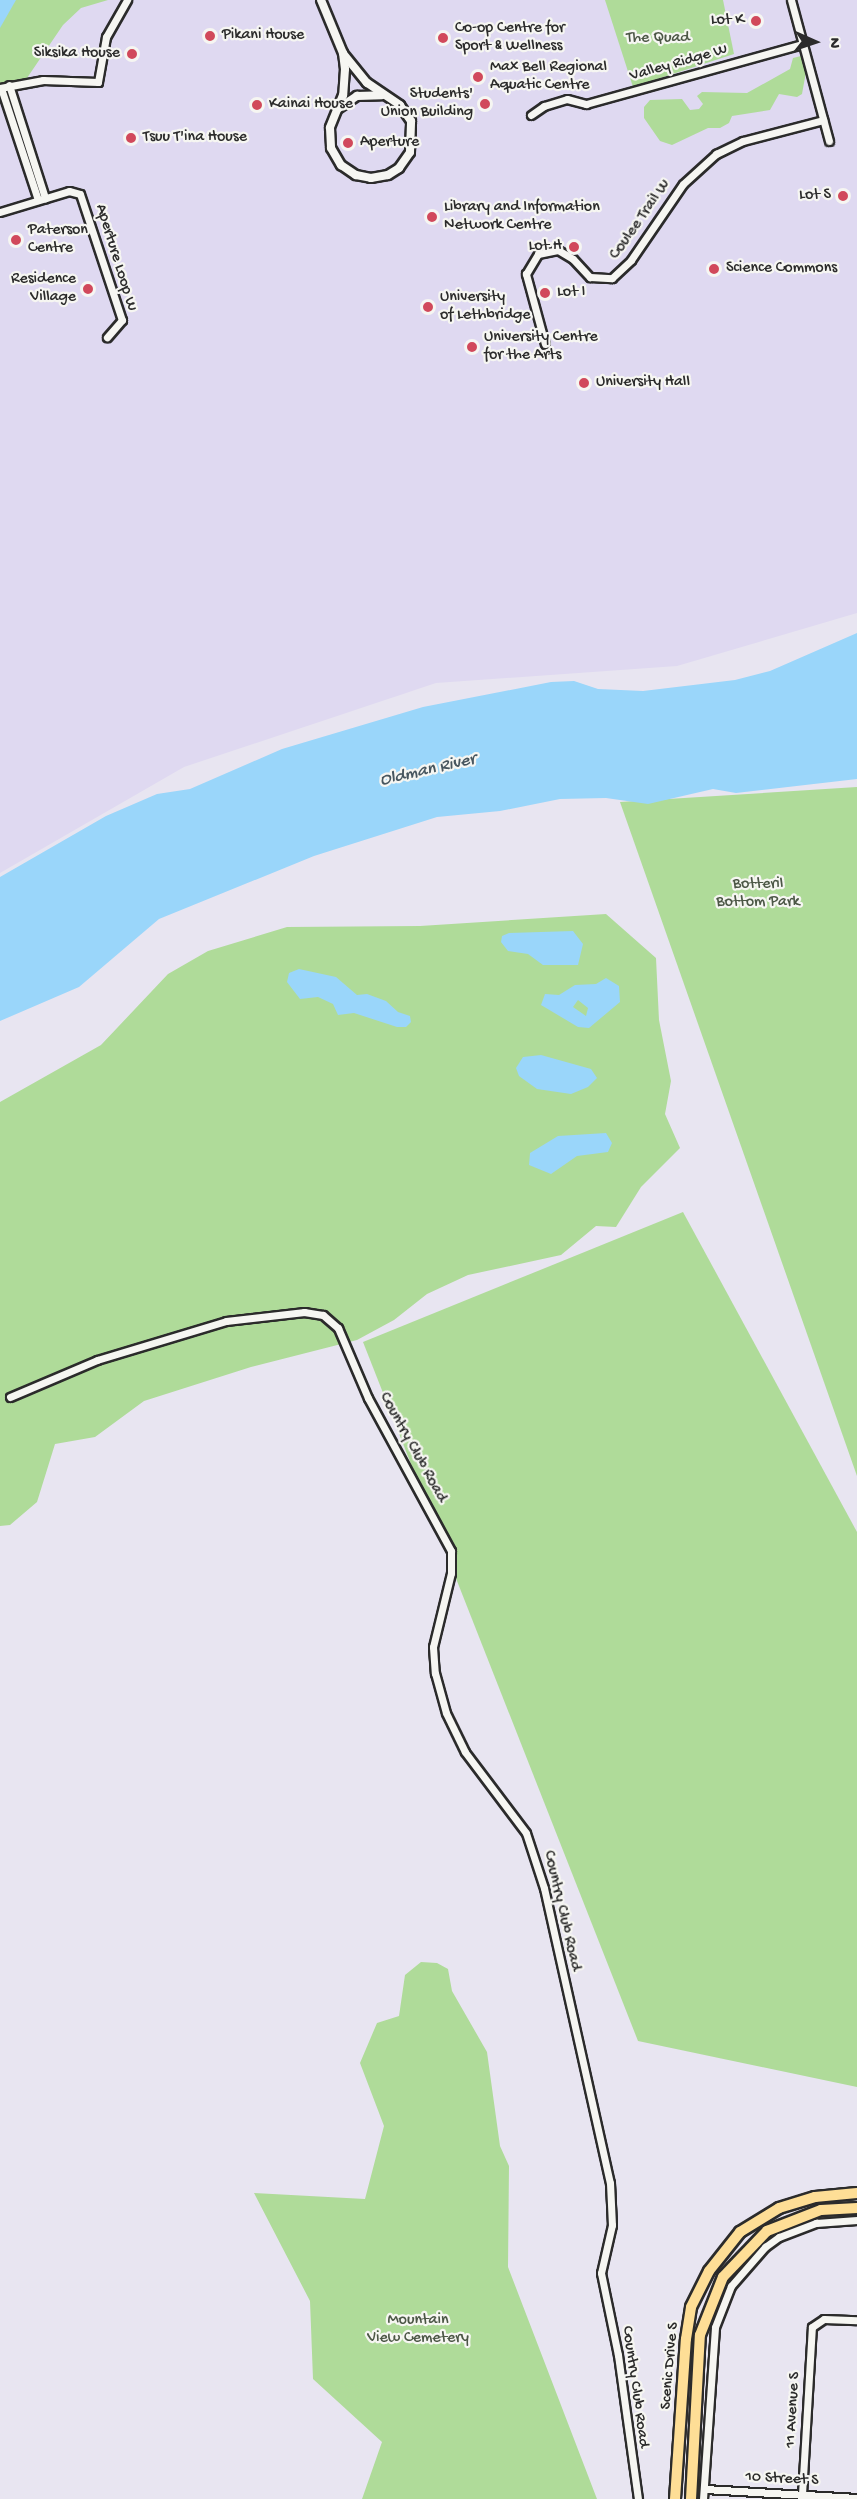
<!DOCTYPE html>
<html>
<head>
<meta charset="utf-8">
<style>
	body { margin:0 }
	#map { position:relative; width:857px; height:2499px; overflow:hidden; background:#e8e5f1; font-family:"Gochi Hand",sans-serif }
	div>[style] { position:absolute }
	.built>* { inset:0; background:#dfd9f1 }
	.green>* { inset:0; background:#afdb99 }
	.water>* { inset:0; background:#9ad6fa }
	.roads { filter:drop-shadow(2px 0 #2b2b2b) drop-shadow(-2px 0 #2b2b2b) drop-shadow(0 2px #2b2b2b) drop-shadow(0 -2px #2b2b2b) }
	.minor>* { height:7px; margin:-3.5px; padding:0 3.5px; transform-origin:3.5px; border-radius:3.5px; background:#f6f6f2 }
	.tertiary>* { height:8px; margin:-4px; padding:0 4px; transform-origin:4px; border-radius:4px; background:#f6f6f2 }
	.primary>* { height:10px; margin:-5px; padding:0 5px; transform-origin:5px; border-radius:5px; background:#fede96 }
	.dots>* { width:16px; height:16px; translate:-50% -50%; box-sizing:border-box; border:3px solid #f6f6f2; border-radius:50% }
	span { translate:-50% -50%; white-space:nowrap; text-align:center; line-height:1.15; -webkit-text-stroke:4.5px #f6f6f2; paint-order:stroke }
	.poi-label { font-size:16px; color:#2b2b2b }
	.right { translate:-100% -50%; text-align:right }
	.left { translate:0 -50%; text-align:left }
	.park-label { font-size:16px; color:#4c5746 }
	.street-label { font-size:16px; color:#2b2b2b }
	.water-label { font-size:18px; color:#47565f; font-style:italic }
	.north { position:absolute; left:785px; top:12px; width:60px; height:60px; -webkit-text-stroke:4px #f6f6f2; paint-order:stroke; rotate:93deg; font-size:16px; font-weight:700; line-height:24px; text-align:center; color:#2b2b2b }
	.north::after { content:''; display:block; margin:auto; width:21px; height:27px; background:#2b2b2b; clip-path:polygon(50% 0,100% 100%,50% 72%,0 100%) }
</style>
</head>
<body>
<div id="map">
	<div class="built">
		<div style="clip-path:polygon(0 0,857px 0,857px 613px,677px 666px,436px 683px,184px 767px,0 873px)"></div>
	</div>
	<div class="green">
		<div style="clip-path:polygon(0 0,108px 0,81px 8px,63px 25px,27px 78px,0 85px)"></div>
		<div style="clip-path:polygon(605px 0,723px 0,734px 54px,633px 87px)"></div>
		<div style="clip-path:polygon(801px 56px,806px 72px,802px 94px,797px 97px,779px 94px,770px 110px,732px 116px,729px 123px,720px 128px,708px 128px,672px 145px,660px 141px,644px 118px,644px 107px,650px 100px,682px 99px,690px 110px,699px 109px,703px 104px,697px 96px,702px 92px,747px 93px,790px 69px,793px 58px)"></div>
		<div style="clip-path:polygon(857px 787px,857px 1476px,620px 802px)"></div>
		<div style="clip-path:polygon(606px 914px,656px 958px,659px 1020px,671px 1081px,665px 1114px,680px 1148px,641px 1187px,616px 1227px,596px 1226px,561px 1255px,468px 1275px,427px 1294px,394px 1320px,357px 1340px,251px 1367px,144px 1401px,95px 1437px,55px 1444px,37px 1502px,10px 1525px,0 1526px,0 1102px,101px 1045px,168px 974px,208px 951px,287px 927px,420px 926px)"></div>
		<div style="clip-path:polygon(683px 1212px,857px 1532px,857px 2087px,638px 2041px,363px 1342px)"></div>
		<div style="clip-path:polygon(421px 1962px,437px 1963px,448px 1969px,452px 1991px,487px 2052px,500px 2146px,509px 2166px,508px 2267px,597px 2499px,362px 2499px,382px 2442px,313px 2379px,310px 2301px,254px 2193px,365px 2199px,384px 2126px,360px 2063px,377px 2023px,399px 2016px,405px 1975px)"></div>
	</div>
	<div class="water">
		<div style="clip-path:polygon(0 0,16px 0,0 28px)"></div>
		<div style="clip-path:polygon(857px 633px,857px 779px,736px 793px,713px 789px,648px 804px,606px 798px,560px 799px,500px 811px,437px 817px,314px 856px,159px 919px,79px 987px,0 1021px,0 877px,106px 816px,157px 794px,190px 789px,282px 749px,423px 707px,551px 682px,574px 681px,598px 689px,643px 691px,735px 680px,770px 671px)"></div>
		<div style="clip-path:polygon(573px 931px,583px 944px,578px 965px,543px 965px,528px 954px,508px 951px,501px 942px,502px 936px,509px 933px)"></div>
		<div style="clip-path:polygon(299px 969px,336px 977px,357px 995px,367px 994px,386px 1001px,398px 1012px,410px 1016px,411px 1022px,406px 1027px,397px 1027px,354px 1013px,338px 1015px,333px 1004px,318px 997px,300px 999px,287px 982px,289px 973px)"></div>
		<div style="clip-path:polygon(evenodd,606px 978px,619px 986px,620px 1002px,589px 1028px,578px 1027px,541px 1005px,545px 994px,559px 995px,575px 985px,596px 984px,606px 978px,578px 1000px,588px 1008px,586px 1016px,573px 1007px,578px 1000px)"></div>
		<div style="clip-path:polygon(541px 1055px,591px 1069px,597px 1078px,588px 1087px,571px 1094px,537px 1089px,519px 1076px,516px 1068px,523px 1057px)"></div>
		<div style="clip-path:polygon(606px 1133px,612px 1143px,608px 1152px,577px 1156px,551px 1174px,529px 1165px,530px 1153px,558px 1136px)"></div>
	</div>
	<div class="roads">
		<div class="minor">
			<div style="left:791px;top:0;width:146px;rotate:74.9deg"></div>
			<div style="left:9px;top:85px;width:119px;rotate:72.3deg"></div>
			<div style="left:0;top:88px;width:44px;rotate:-10.5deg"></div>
			<div style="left:43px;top:80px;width:55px;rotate:2.1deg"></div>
			<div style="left:98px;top:82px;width:46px;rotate:-79.9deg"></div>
			<div style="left:106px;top:37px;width:43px;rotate:-60.4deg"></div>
			<div style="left:1px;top:88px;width:118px;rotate:71.7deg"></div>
			<div style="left:531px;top:115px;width:16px;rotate:-35deg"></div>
			<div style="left:544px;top:106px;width:24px;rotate:-17deg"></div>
			<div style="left:567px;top:99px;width:20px;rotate:15deg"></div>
			<div style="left:586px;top:104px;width:225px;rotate:-15.5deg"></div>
			<div style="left:0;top:212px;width:72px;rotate:-16.9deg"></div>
			<div style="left:69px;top:191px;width:11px;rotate:15deg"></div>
			<div style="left:80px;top:194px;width:133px;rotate:71.6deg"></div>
			<div style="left:122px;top:320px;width:23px;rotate:131deg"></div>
			<div style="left:545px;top:344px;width:73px;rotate:-105.2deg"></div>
			<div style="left:526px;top:274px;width:23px;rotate:-59deg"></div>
			<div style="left:538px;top:254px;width:20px;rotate:-11deg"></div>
			<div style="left:558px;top:250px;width:17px;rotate:31deg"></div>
			<div style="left:573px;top:259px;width:25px;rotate:47deg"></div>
			<div style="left:590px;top:277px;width:22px;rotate:3deg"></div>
			<div style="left:612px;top:278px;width:26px;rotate:-43deg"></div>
			<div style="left:631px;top:260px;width:92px;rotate:-55.6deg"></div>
			<div style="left:683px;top:184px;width:45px;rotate:-42.3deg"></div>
			<div style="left:716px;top:154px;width:30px;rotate:-26deg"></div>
			<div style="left:743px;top:141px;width:83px;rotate:-14.7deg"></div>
			<div style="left:10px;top:1397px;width:95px;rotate:-23deg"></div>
			<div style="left:97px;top:1360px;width:135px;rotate:-16.8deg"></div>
			<div style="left:226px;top:1321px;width:79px;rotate:-6.6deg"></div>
			<div style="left:304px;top:1312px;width:19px;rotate:9deg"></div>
			<div style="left:323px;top:1315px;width:20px;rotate:41deg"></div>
			<div style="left:338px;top:1328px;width:76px;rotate:66.8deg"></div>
			<div style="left:368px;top:1398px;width:174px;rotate:61.5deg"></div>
			<div style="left:451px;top:1551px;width:22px;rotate:90deg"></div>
			<div style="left:451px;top:1573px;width:76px;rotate:103.7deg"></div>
			<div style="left:433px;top:1647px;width:26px;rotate:86deg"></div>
			<div style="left:435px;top:1673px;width:41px;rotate:74.6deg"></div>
			<div style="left:446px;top:1713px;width:43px;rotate:64deg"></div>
			<div style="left:465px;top:1752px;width:101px;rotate:53deg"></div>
			<div style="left:526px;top:1833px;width:58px;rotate:71.9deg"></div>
			<div style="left:544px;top:1888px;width:302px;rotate:77.4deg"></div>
			<div style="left:610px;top:2183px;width:42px;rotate:87.3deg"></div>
			<div style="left:612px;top:2225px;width:49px;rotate:102.9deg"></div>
			<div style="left:601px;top:2273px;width:84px;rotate:78.3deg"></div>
			<div style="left:618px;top:2355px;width:145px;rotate:82.1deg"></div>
			<div style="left:705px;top:2489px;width:152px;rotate:3.4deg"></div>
			<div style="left:802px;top:2494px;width:167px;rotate:-86.6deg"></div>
			<div style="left:812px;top:2327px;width:14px;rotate:-34deg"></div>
			<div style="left:824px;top:2319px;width:33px;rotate:2deg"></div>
			<div style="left:703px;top:2499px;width:172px;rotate:-86deg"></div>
			<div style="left:715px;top:2327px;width:44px;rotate:-68.7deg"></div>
			<div style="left:731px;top:2286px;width:52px;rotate:-48.9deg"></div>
			<div style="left:765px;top:2247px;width:17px;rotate:-36deg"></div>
			<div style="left:779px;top:2237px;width:40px;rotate:-21deg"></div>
			<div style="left:816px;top:2223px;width:41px;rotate:-4.2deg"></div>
		</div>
		<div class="tertiary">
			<div style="left:321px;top:0;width:57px;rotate:67.5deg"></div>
			<div style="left:343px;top:53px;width:16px;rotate:83deg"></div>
			<div style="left:345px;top:69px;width:26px;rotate:94deg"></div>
			<div style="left:343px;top:95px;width:35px;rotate:112deg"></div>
			<div style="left:330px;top:128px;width:20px;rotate:87deg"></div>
			<div style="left:331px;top:148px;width:20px;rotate:60deg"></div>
			<div style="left:341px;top:165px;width:18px;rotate:34deg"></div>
			<div style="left:356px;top:175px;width:15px;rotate:11deg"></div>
			<div style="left:371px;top:178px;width:17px;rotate:-10deg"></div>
			<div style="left:388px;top:175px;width:13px;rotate:-32deg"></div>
			<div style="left:399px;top:168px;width:19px;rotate:-55deg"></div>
			<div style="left:410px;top:152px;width:31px;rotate:-88deg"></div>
			<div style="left:411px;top:121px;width:19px;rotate:-125deg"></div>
			<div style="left:400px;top:105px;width:40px;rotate:-146deg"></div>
			<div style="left:367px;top:83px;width:38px;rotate:-129deg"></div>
			<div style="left:339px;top:108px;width:22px;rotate:-34deg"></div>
			<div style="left:357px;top:96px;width:25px;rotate:-2deg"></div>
		</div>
		<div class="primary">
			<div style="left:675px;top:2499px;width:160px;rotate:-86.1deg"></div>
			<div style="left:686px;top:2339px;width:32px;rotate:-81deg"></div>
			<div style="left:691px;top:2307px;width:40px;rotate:-63.4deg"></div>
			<div style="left:709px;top:2271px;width:50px;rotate:-51.5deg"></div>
			<div style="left:740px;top:2232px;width:46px;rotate:-31.6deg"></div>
			<div style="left:779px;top:2208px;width:38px;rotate:-17deg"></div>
			<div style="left:815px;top:2197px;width:42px;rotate:-5.4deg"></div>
			<div style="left:691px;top:2499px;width:164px;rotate:-86.9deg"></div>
			<div style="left:700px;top:2335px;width:62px;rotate:-68.4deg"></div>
			<div style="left:723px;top:2277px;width:64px;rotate:-46.3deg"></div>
			<div style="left:767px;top:2231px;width:58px;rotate:-21.3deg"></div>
			<div style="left:821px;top:2210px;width:36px;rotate:-3deg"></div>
		</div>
	</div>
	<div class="dots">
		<div style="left:756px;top:21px;background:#d1495b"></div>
		<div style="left:210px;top:36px;background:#d1495b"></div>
		<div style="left:443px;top:38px;background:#d1495b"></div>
		<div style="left:132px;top:54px;background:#d1495b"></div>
		<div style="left:478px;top:77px;background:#d1495b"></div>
		<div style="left:485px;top:104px;background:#d1495b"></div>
		<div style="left:257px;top:105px;background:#d1495b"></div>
		<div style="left:131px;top:138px;background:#d1495b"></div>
		<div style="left:348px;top:143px;background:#d1495b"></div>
		<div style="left:843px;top:196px;background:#d1495b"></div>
		<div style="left:432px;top:217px;background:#d1495b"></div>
		<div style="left:16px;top:240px;background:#d1495b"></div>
		<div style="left:574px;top:247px;background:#d1495b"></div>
		<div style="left:714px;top:269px;background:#d1495b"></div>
		<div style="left:88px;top:289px;background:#d1495b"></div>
		<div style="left:545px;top:293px;background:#d1495b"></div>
		<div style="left:428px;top:307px;background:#d1495b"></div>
		<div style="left:472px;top:347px;background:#d1495b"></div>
		<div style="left:584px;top:383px;background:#d1495b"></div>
	</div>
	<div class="poi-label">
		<span class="right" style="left:744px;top:21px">Lot K</span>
		<span class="left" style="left:455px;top:38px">Co-op Centre for<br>Sport &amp; Wellness</span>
		<span class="left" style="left:222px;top:36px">Pikani House</span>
		<span class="right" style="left:120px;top:54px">Siksika House</span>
		<span class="left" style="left:490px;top:77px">Max Bell Regional<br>Aquatic Centre</span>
		<span class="right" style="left:473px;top:104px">Students'<br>Union Building</span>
		<span class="left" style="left:269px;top:105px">Kainai House</span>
		<span class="left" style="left:143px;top:138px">Tsuu T'ina House</span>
		<span class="left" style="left:360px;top:143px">Aperture</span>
		<span class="right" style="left:831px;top:196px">Lot S</span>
		<span class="left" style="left:444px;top:217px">Library and Information<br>Network Centre</span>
		<span class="left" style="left:28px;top:240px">Paterson<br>Centre</span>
		<span class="right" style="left:562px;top:247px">Lot H</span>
		<span class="left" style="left:726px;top:269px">Science Commons</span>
		<span class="right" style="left:76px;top:289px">Residence<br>Village</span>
		<span class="left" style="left:557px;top:293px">Lot I</span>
		<span class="left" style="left:440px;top:307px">University<br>of Lethbridge</span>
		<span class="left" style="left:484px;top:347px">University Centre<br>for the Arts</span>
		<span class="left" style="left:596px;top:383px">University Hall</span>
	</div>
	<div class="park-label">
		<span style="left:658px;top:39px">The Quad</span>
		<span style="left:758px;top:894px">Botteril<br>Bottom Park</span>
		<span style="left:418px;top:2330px">Mountain<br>View Cemetery</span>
	</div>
	<div class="street-label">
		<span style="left:679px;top:64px;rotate:-16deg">Valley Ridge W</span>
		<span style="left:641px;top:220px;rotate:-55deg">Coulee Trail W</span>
		<span style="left:115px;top:258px;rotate:73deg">Aperture Loop W</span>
		<span style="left:412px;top:1448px;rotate:61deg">Country Club Road</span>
		<span style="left:561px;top:1911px;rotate:77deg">Country Club Road</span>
		<span style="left:671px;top:2366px;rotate:-85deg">Scenic Drive S</span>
		<span style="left:634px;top:2387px;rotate:82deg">Country Club Road</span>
		<span style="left:794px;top:2410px;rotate:-87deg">11 Avenue S</span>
		<span style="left:782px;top:2480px;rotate:3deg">10 Street S</span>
	</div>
	<div class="water-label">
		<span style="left:428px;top:771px;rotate:-13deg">Oldman River</span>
	</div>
	<div class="north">N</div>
</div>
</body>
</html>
